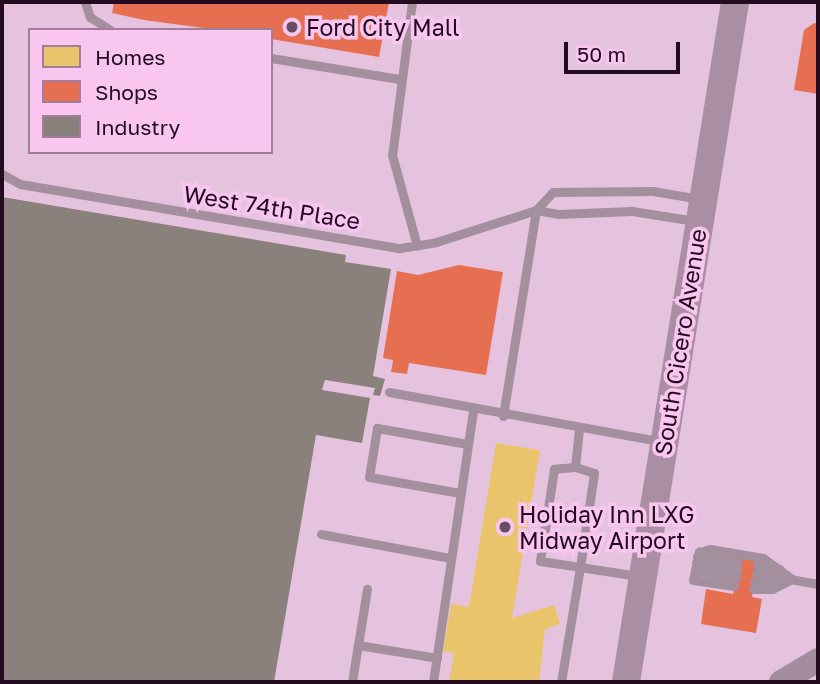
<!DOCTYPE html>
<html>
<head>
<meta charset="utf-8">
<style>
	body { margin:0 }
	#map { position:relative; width:820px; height:684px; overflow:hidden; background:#e5c3df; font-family:"Golos Text",sans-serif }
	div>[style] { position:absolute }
	.homes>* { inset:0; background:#e9c46a }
	.shops>* { inset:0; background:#e76f51 }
	.industry>* { inset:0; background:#8a817c }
	.lane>* { height:9px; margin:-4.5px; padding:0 4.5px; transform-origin:4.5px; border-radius:4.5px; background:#a38f9e }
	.secondary>* { height:24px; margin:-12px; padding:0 12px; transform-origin:12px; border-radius:12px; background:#a48d9f }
	.primary>* { height:28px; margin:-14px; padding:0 14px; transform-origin:14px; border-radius:14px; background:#a98ea4 }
	.dots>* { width:19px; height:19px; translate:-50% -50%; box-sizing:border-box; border:4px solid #f9c6f0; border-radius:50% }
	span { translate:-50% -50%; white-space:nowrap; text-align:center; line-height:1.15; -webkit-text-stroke:7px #f9c6f0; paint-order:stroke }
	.poi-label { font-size:23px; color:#230c1f }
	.left { translate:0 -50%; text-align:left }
	.street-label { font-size:23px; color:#230c1f }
	.frame { position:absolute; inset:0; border:4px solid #230c1f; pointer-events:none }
	.legend { position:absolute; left:28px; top:28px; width:245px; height:126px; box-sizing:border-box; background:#f9c6f0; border:2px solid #a37c9c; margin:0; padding:9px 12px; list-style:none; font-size:21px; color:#230c1f }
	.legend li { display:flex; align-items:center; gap:14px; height:35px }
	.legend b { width:35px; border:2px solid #a37c9c }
	.scale { position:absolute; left:564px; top:42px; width:116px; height:32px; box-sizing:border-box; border:4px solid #230c1f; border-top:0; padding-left:9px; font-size:21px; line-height:24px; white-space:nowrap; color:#230c1f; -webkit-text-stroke:5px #f9c6f0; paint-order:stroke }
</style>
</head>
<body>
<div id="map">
	<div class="homes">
		<div style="clip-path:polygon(496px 443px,540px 450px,512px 618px,554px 605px,560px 624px,545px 629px,539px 682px,449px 682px,454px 653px,443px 652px,451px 604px,469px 607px)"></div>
	</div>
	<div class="shops">
		<div style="clip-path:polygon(114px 2px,389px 2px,379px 57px,271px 39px,271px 30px,218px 30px,144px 20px,112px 13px)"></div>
		<div style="clip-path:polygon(814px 23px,818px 24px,818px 94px,794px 90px,804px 30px)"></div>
		<div style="clip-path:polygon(459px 265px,503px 272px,486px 375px,409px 363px,407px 374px,391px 372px,393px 360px,383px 358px,397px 271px,418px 275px)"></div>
		<div style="clip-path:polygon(739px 558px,758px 561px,752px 597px,762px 599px,756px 633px,701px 624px,706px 589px,733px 594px)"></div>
	</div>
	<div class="industry">
		<div style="clip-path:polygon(2px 197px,346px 255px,345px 262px,391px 269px,373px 376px,385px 379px,380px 396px,373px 395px,375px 388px,325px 380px,322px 390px,370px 398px,362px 443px,316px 435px,274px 682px,2px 682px)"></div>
	</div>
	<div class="lane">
		<div style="left:85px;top:2px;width:16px;rotate:72deg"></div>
		<div style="left:90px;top:17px;width:24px;rotate:33deg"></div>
		<div style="left:412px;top:2px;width:154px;rotate:97.4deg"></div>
		<div style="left:392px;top:155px;width:94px;rotate:74.6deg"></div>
		<div style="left:271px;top:58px;width:130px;rotate:9.3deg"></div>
		<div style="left:2px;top:174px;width:21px;rotate:29deg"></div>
		<div style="left:20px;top:184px;width:385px;rotate:9.6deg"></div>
		<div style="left:400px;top:248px;width:36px;rotate:-9deg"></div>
		<div style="left:436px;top:242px;width:105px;rotate:-17.7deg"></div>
		<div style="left:536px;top:210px;width:22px;rotate:10deg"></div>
		<div style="left:558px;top:214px;width:74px;rotate:-2.3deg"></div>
		<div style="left:632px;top:211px;width:64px;rotate:9deg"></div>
		<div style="left:536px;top:210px;width:25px;rotate:-47deg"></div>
		<div style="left:553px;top:192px;width:100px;rotate:-0.6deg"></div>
		<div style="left:653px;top:191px;width:48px;rotate:9.7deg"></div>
		<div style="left:389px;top:392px;width:279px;rotate:10.3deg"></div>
		<div style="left:503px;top:416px;width:209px;rotate:-80.9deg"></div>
		<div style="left:575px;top:467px;width:21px;rotate:175deg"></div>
		<div style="left:554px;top:469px;width:93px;rotate:98.7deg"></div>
		<div style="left:540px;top:561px;width:40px;rotate:8.5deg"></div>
		<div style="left:580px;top:567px;width:95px;rotate:-81.5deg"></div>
		<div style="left:594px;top:473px;width:20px;rotate:-162deg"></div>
		<div style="left:575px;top:467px;width:38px;rotate:-84deg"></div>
		<div style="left:460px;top:493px;width:92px;rotate:-170deg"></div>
		<div style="left:369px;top:477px;width:50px;rotate:-80.7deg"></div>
		<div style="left:377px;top:428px;width:92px;rotate:10deg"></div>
		<div style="left:321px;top:534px;width:132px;rotate:10.5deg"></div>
		<div style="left:697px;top:556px;width:41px;rotate:8.3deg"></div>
		<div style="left:696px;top:563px;width:42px;rotate:9.7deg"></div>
		<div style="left:757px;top:565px;width:23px;rotate:10deg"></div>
		<div style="left:695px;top:571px;width:42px;rotate:9.7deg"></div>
		<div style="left:756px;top:573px;width:63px;rotate:10.1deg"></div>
		<div style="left:754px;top:581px;width:26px;rotate:9deg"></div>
		<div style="left:734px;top:586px;width:41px;rotate:-171.7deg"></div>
		<div style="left:693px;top:580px;width:29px;rotate:-78deg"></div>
		<div style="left:699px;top:552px;width:11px;rotate:-15deg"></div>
		<div style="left:710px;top:549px;width:54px;rotate:9.6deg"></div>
		<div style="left:763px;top:558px;width:36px;rotate:36deg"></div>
		<div style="left:792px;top:579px;width:22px;rotate:153deg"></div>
		<div style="left:772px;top:589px;width:19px;rotate:180deg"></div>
		<div style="left:358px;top:645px;width:57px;rotate:-80.9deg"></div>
		<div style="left:352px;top:682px;width:37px;rotate:-81deg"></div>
		<div style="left:358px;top:645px;width:80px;rotate:9.3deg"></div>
		<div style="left:433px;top:682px;width:274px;rotate:-81.6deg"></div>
		<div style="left:561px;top:682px;width:117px;rotate:-80.6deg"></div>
		<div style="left:580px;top:567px;width:59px;rotate:8.8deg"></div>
	</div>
	<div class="secondary">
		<div style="left:781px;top:682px;width:43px;rotate:-30.7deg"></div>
	</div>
	<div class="primary">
		<div style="left:626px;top:682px;width:689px;rotate:-80.89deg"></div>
	</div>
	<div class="dots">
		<div style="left:292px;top:27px;background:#674c62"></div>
		<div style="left:505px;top:527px;background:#674c62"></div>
	</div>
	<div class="poi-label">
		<span class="left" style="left:306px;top:27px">Ford City Mall</span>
		<span class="left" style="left:519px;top:527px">Holiday Inn LXG<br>Midway Airport</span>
	</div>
	<div class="street-label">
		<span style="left:272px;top:207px;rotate:9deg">West 74th Place</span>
		<span style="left:680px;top:342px;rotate:-81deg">South Cicero Avenue</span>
	</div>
	<div class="frame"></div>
	<ul class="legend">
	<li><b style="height:19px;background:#e9c46a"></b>Homes</li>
	<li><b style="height:19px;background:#e76f51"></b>Shops</li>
	<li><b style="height:19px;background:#8a817c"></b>Industry</li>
	</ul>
	<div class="scale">50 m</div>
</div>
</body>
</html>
